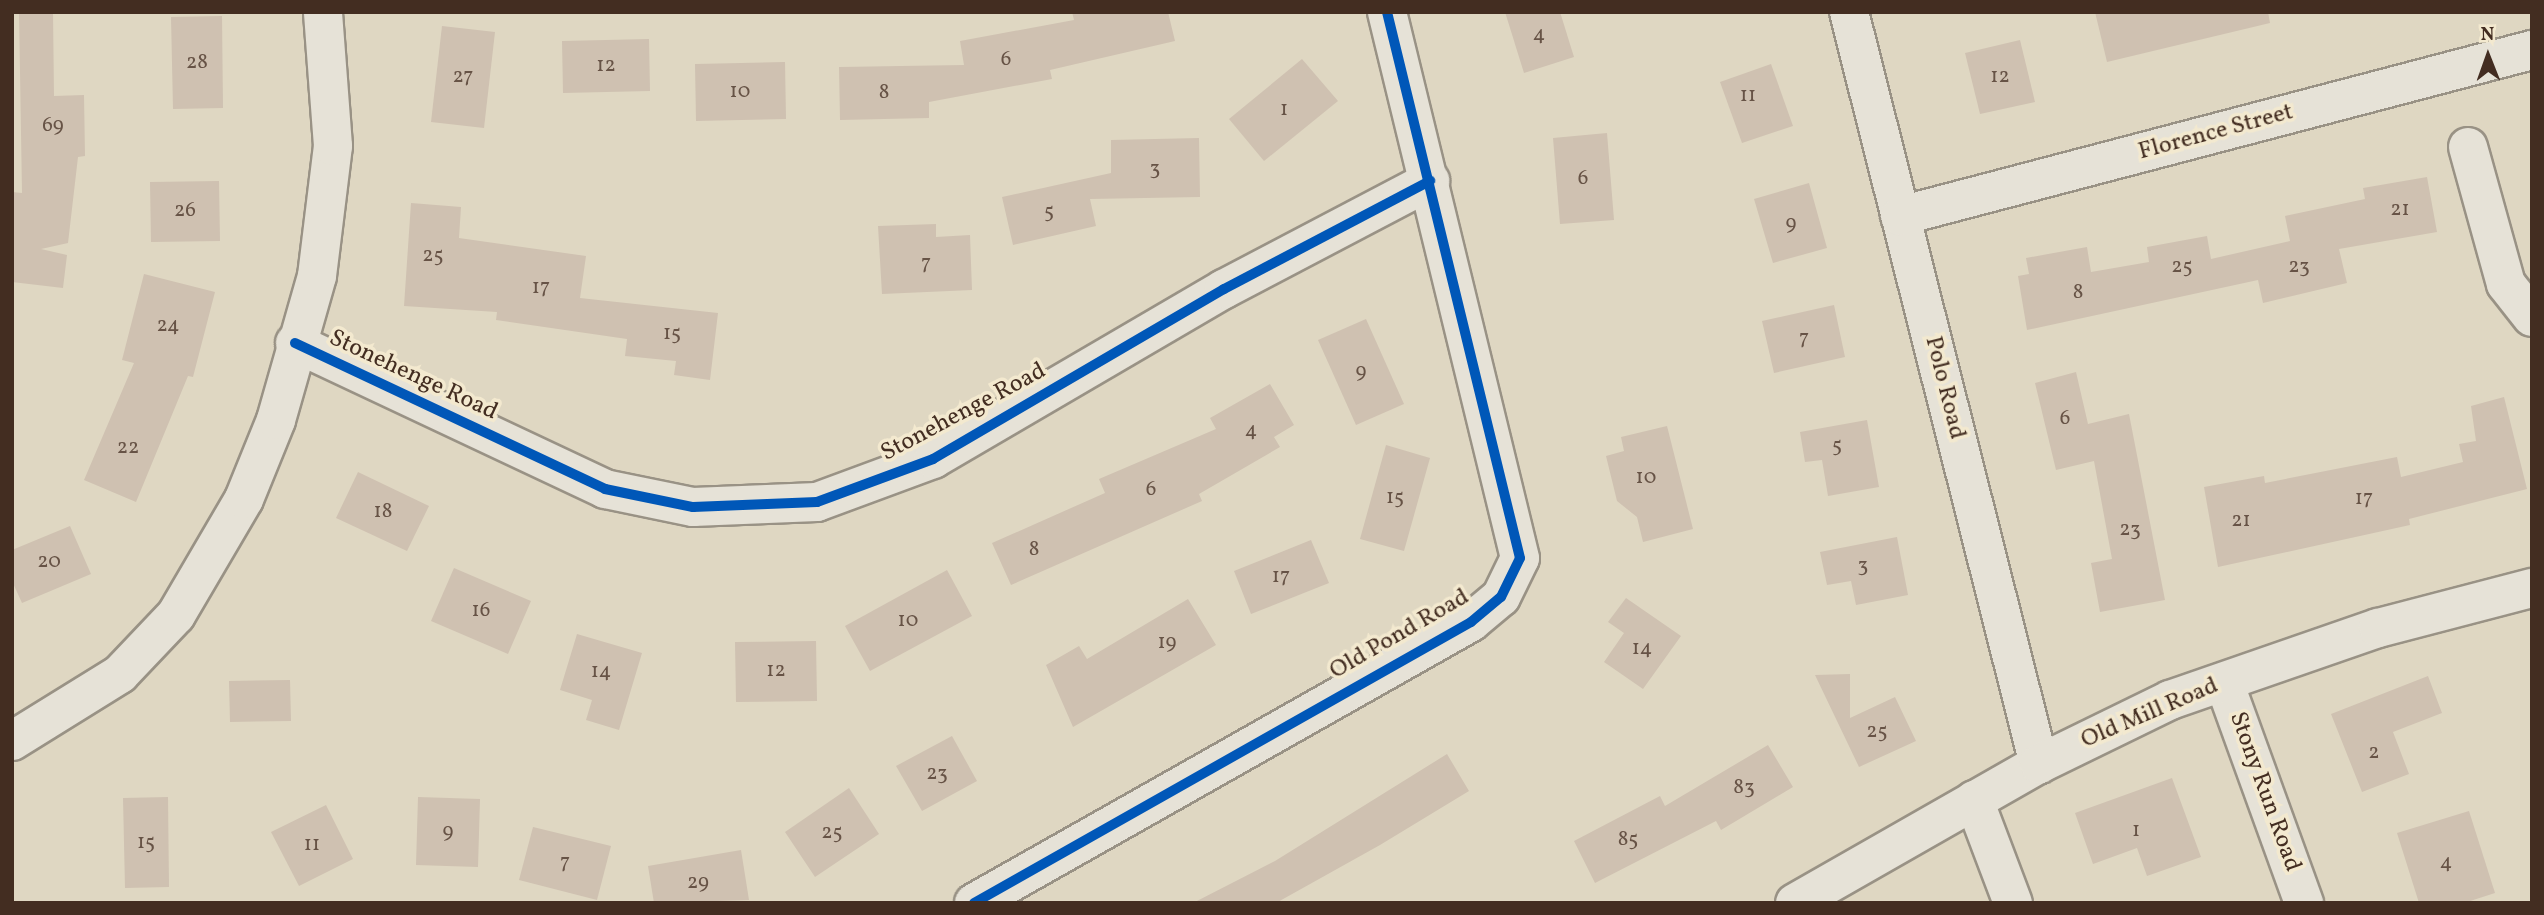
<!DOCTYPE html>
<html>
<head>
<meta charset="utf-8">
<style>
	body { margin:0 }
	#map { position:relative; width:2544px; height:915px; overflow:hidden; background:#dfd7c2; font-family:Vollkorn,serif }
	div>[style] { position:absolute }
	.building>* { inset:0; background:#cfc1b1 }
	.roads { filter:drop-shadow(2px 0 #999285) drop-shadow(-2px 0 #999285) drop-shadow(0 2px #999285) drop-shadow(0 -2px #999285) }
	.minor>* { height:38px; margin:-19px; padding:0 19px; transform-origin:19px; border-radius:19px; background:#e6e2d7 }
	.cycleway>* { height:10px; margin:-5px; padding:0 5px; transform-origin:5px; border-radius:5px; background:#0057b8 }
	span { translate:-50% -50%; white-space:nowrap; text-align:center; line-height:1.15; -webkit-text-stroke:7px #f3e9cf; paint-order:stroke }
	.number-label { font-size:21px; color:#675346 }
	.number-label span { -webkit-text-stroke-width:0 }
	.street-label { font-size:24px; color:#432d21 }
	.frame { position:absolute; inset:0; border:14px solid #432d21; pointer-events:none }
	.north { position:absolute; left:2453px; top:21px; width:70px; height:70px; -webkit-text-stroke:5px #f3e9cf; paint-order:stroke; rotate:359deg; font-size:19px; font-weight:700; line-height:28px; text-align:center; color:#432d21 }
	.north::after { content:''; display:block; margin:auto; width:24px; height:32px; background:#432d21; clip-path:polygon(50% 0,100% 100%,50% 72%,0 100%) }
</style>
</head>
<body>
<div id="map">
	<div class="building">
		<div style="clip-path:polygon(19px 12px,53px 12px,54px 96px,84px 95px,85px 156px,78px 157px,68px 243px,41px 249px,67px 255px,63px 288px,12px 282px,12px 192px,22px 193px)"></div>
		<div style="clip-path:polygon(1072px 12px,1168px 12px,1175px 41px,1050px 70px,1052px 79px,929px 102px,929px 118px,840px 120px,839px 67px,964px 65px,960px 41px,1074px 20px)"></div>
		<div style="clip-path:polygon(1505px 12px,1560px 12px,1574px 57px,1524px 73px)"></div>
		<div style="clip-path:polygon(2095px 12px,2268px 12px,2270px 23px,2107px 62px)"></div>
		<div style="clip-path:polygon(222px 16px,223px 108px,173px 109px,171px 17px)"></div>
		<div style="clip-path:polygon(442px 26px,495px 32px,484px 128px,431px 122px)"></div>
		<div style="clip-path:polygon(649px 39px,650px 91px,563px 93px,562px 41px)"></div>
		<div style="clip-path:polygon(2020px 40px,2035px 102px,1980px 114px,1965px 53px)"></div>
		<div style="clip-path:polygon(1302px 59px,1338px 101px,1264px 161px,1229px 119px)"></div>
		<div style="clip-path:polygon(785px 62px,786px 119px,696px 121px,695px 64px)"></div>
		<div style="clip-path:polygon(1771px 64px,1793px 126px,1742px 143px,1720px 82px)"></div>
		<div style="clip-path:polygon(1607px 133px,1614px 220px,1560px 224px,1553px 138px)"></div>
		<div style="clip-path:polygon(1199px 138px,1200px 197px,1090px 199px,1096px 226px,1013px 245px,1002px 197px,1111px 173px,1111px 140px)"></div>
		<div style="clip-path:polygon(2427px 177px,2437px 232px,2339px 249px,2347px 283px,2263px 303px,2258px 280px,2027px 330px,2018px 276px,2029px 274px,2026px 258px,2087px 247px,2091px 272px,2149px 262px,2147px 247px,2207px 236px,2211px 259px,2290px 241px,2285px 216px,2365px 199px,2363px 188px)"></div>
		<div style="clip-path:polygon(219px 181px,220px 241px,151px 242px,150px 182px)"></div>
		<div style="clip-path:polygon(1809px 183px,1827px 248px,1773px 263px,1754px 199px)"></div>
		<div style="clip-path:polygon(411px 203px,461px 207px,459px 238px,586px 256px,580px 298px,718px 313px,710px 380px,674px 375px,676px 361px,625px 356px,627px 339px,496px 320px,497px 312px,404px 306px)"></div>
		<div style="clip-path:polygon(936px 224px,936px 237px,970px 235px,972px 290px,882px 294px,878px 226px)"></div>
		<div style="clip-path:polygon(144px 274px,215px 292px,193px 377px,188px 376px,136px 502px,84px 480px,134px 363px,122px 360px)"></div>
		<div style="clip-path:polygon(1834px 305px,1845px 357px,1774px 373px,1762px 321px)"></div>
		<div style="clip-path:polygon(1366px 319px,1404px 404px,1356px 425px,1318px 340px)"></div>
		<div style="clip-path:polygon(2076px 372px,2088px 424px,2129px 414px,2165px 600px,2100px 612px,2091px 563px,2112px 559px,2094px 461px,2056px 470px,2035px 383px)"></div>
		<div style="clip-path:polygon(1270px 384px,1294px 425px,1274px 437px,1280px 447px,1199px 494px,1202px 501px,1011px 585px,992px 543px,1105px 493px,1099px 479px,1216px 429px,1210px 418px)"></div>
		<div style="clip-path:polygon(2504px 397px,2527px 489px,2409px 519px,2410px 525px,2218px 567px,2204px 487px,2264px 476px,2265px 483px,2397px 457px,2401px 477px,2463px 462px,2459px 444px,2476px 441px,2471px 406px)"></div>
		<div style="clip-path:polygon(1867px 420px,1879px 487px,1828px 496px,1822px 460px,1805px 462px,1800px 432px)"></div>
		<div style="clip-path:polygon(1667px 426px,1693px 529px,1643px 542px,1637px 517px,1617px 501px,1606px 456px,1624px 451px,1621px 437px)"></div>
		<div style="clip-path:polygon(1386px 445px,1430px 458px,1404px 551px,1360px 539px)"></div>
		<div style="clip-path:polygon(358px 472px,429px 506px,407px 551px,336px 518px)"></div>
		<div style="clip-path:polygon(70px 526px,91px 574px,22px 603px,12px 581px,12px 550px)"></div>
		<div style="clip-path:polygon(1897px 537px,1908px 595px,1856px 605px,1851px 581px,1827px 585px,1820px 552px)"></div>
		<div style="clip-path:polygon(1311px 540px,1329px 583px,1251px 614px,1234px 571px)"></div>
		<div style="clip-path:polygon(454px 568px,531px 601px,508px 654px,431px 621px)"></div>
		<div style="clip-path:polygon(947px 570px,972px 616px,870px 671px,845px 626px)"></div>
		<div style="clip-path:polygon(1626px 598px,1681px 636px,1643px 689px,1604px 662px,1624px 633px,1608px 622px)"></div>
		<div style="clip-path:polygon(1188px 599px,1216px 645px,1073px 727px,1046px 665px,1079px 646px,1087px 659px)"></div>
		<div style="clip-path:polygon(577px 634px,642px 653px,619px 730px,586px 720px,592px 700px,560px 690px)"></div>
		<div style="clip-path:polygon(816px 641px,817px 701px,736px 702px,735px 642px)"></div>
		<div style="clip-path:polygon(1850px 674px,1850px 718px,1895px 697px,1916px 741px,1859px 767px,1815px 675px)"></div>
		<div style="clip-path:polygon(2428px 676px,2442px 713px,2393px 732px,2409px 774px,2362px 792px,2331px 714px)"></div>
		<div style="clip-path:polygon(290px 680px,291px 721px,230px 722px,229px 681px)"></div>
		<div style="clip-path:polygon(952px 736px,977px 781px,922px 811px,896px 766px)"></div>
		<div style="clip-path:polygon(1768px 745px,1793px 787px,1721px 830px,1716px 821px,1595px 883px,1574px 841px,1660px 796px,1665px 806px)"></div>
		<div style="clip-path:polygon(1447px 754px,1469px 791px,1380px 845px,1276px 903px,1193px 903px,1275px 861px)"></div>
		<div style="clip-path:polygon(2172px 778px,2201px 857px,2147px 876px,2137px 848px,2093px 864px,2075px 813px)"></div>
		<div style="clip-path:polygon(849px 788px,879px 834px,815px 877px,785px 832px)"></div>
		<div style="clip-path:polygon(168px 797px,169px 887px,125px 888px,123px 798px)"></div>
		<div style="clip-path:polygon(418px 797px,480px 799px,478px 867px,416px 865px)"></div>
		<div style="clip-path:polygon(326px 805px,353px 859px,299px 886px,271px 832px)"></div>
		<div style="clip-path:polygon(2469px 811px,2495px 893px,2464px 903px,2419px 903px,2397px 833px)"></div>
		<div style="clip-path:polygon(533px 827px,611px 846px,597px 900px,519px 880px)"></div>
		<div style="clip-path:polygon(741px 850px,749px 900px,654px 903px,648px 866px)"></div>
	</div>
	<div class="roads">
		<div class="minor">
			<div style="left:1849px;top:12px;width:776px;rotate:75.82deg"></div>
			<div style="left:2468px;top:147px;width:142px;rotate:74.5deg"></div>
			<div style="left:2506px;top:284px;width:42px;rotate:51.8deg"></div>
			<div style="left:1900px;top:216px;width:653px;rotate:-14.72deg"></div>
			<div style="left:295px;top:343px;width:343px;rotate:25.2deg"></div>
			<div style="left:605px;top:489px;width:90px;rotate:11.6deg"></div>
			<div style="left:693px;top:507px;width:124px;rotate:-2.3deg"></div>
			<div style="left:817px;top:502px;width:124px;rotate:-20.3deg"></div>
			<div style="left:933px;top:459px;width:337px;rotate:-30.3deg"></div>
			<div style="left:1224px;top:289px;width:233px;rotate:-27.7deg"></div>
			<div style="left:2224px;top:682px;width:235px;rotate:70.1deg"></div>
			<div style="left:12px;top:741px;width:127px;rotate:-31.8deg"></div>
			<div style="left:120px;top:674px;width:81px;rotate:-46.5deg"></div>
			<div style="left:176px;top:615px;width:134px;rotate:-59.6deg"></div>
			<div style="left:244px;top:499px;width:85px;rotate:-67.9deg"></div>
			<div style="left:276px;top:420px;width:150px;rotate:-74.1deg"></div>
			<div style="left:317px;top:276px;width:131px;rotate:-83deg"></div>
			<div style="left:333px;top:146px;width:134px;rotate:-94.3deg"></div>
			<div style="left:1974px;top:800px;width:110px;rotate:69.3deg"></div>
			<div style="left:974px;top:903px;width:571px;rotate:-29.48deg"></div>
			<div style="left:1471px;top:622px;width:39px;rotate:-40deg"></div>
			<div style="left:1501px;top:597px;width:43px;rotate:-64deg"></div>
			<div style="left:1520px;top:558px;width:562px;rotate:-103.69deg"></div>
			<div style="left:1795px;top:903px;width:281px;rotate:-29.7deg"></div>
			<div style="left:2039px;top:764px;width:146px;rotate:-26deg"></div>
			<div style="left:2170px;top:700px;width:220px;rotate:-19.1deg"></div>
			<div style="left:2378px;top:628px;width:159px;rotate:-14.6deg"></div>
		</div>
	</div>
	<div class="cycleway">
		<div style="left:295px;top:343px;width:343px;rotate:25.2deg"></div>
		<div style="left:605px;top:489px;width:90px;rotate:11.6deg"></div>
		<div style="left:693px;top:507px;width:124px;rotate:-2.3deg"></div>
		<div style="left:817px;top:502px;width:124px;rotate:-20.3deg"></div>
		<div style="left:933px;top:459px;width:337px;rotate:-30.3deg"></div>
		<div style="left:1224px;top:289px;width:233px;rotate:-27.7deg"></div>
		<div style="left:974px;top:903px;width:571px;rotate:-29.48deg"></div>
		<div style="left:1471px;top:622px;width:39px;rotate:-40deg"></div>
		<div style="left:1501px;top:597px;width:43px;rotate:-64deg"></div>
		<div style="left:1520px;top:558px;width:562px;rotate:-103.69deg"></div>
	</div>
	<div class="number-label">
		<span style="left:1539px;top:35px">4</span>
		<span style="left:1006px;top:60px">6</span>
		<span style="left:197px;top:63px">28</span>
		<span style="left:606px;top:66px">12</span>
		<span style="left:463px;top:77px">27</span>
		<span style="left:2000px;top:77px">12</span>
		<span style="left:740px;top:92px">10</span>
		<span style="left:884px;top:93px">8</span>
		<span style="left:1748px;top:96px">11</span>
		<span style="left:1284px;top:110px">1</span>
		<span style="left:53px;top:126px">69</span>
		<span style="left:1155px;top:169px">3</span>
		<span style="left:1583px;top:179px">6</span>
		<span style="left:2400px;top:210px">21</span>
		<span style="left:185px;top:211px">26</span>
		<span style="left:1049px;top:212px">5</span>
		<span style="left:1791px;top:224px">9</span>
		<span style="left:433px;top:256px">25</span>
		<span style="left:926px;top:264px">7</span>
		<span style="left:2182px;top:267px">25</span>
		<span style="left:2299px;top:267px">23</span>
		<span style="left:541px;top:288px">17</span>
		<span style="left:2078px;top:293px">8</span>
		<span style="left:168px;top:326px">24</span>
		<span style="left:672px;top:334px">15</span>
		<span style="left:1804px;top:339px">7</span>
		<span style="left:1361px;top:372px">9</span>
		<span style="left:2065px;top:419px">6</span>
		<span style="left:1251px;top:431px">4</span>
		<span style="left:1837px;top:446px">5</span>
		<span style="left:128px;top:448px">22</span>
		<span style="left:1646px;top:478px">10</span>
		<span style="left:1151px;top:490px">6</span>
		<span style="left:1395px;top:498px">15</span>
		<span style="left:2364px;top:499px">17</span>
		<span style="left:383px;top:512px">18</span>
		<span style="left:2241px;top:521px">21</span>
		<span style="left:2130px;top:530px">23</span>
		<span style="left:1034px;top:550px">8</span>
		<span style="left:49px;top:562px">20</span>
		<span style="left:1863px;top:566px">3</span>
		<span style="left:1281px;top:577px">17</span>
		<span style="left:481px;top:611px">16</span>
		<span style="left:908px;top:621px">10</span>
		<span style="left:1167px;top:643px">19</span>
		<span style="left:1642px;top:649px">14</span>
		<span style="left:776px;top:671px">12</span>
		<span style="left:601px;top:672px">14</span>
		<span style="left:1877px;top:732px">25</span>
		<span style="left:2374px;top:753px">2</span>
		<span style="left:937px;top:774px">23</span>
		<span style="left:1744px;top:788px">83</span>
		<span style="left:2136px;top:831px">1</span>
		<span style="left:448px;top:832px">9</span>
		<span style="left:832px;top:833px">25</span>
		<span style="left:1628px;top:840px">85</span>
		<span style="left:146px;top:843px">15</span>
		<span style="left:312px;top:845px">11</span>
		<span style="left:565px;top:863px">7</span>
		<span style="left:2446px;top:863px">4</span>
		<span style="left:698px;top:883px">29</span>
	</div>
	<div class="street-label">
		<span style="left:2216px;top:133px;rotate:-15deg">Florence Street</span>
		<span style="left:413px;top:376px;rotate:25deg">Stonehenge Road</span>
		<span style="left:1944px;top:388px;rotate:76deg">Polo Road</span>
		<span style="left:964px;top:413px;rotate:-28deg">Stonehenge Road</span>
		<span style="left:1400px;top:635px;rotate:-30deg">Old Pond Road</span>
		<span style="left:2150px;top:714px;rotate:-23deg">Old Mill Road</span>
		<span style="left:2264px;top:792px;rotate:70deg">Stony Run Road</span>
	</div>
	<div class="frame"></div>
	<div class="north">N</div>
</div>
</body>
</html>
